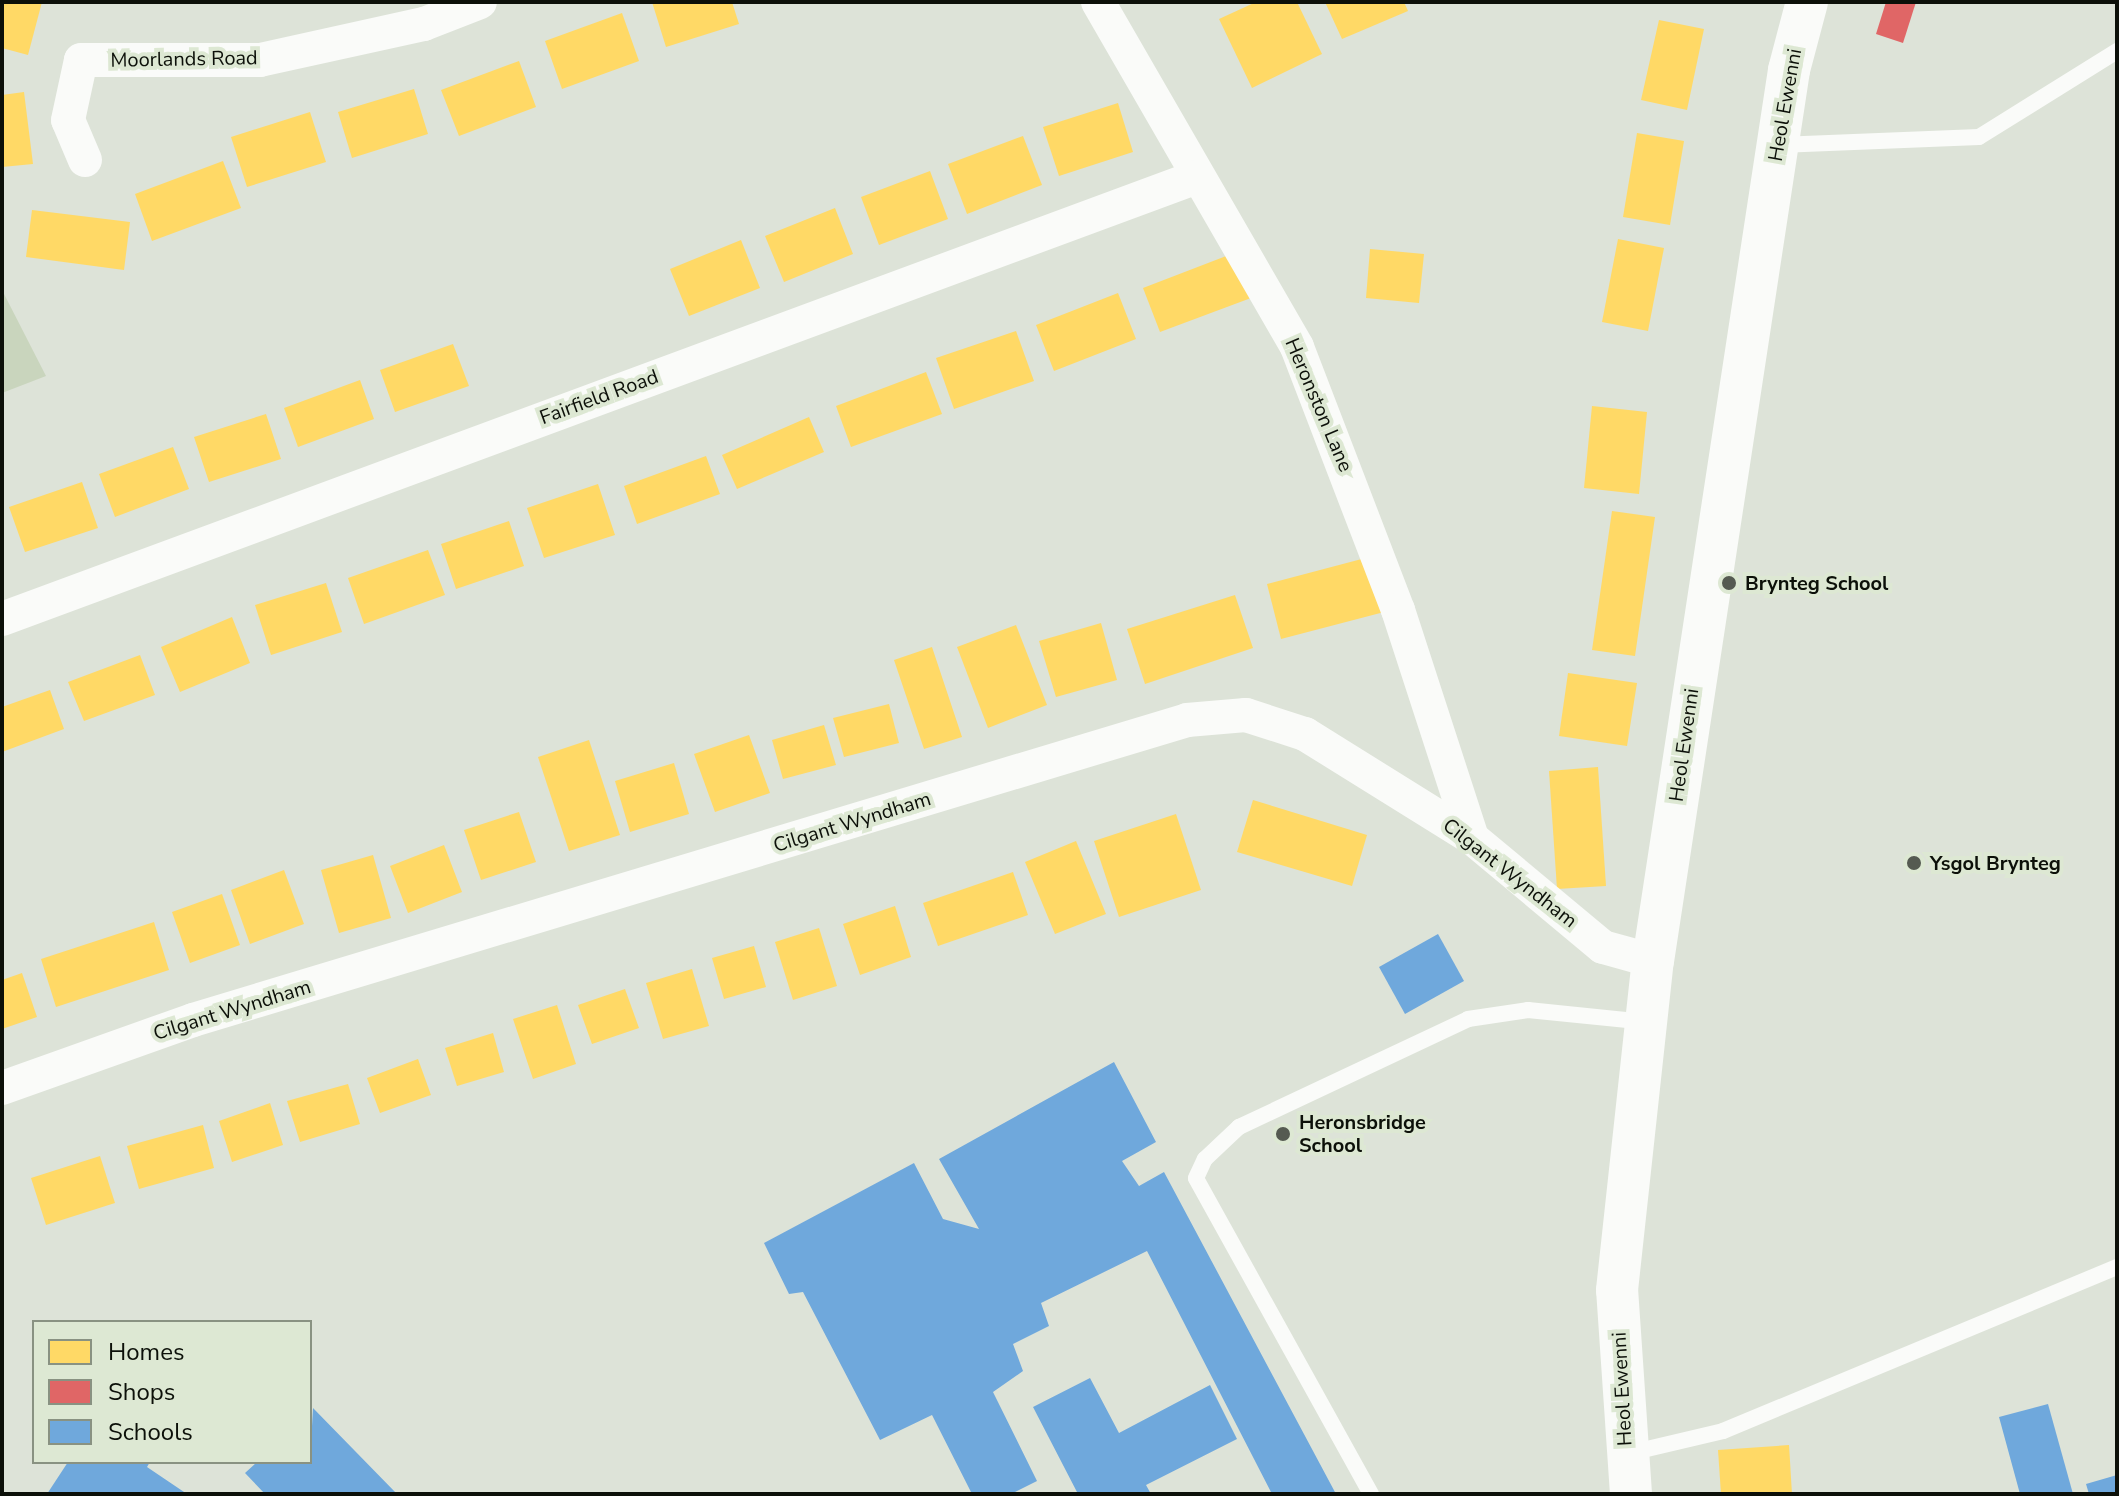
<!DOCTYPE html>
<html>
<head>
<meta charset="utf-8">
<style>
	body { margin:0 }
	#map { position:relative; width:2119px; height:1496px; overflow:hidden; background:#dde3d8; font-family:"Nunito Sans",sans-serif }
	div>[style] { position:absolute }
	.green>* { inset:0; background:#c9d5bd }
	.homes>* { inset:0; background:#ffd966 }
	.shops>* { inset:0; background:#e06666 }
	.schools>* { inset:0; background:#6fa8dc }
	.service>* { height:16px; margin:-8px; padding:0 8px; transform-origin:8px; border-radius:8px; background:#fafbf9 }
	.minor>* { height:34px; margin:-17px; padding:0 17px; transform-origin:17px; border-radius:17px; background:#fafbf9 }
	.tertiary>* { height:42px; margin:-21px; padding:0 21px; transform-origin:21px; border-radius:21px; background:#fafbf9 }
	.dots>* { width:22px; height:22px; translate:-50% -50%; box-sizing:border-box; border:4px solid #dde8d3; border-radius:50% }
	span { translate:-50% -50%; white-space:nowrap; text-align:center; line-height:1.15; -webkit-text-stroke:8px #dde8d3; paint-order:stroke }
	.street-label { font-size:20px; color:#0c1009 }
	.poi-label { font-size:20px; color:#0c1009; font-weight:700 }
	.left { translate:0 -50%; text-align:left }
	.frame { position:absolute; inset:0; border:4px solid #0c1009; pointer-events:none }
	.legend { position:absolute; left:32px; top:1320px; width:280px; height:144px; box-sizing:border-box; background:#dde8d3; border:2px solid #899282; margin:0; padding:10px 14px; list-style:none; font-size:24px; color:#0c1009 }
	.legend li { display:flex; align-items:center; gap:16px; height:40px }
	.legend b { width:40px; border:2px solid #899282 }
</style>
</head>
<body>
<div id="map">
	<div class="green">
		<div style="clip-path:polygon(2px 290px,46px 376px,2px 393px)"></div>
	</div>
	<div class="homes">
		<div style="clip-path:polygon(2px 2px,42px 2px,28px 55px,2px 48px)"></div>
		<div style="clip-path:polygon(652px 2px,732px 2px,739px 24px,666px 47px)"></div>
		<div style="clip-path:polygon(1256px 2px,1297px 2px,1322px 54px,1252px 88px,1219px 19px)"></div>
		<div style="clip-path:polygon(1325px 2px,1404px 2px,1408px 11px,1342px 39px)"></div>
		<div style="clip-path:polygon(622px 13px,639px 61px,562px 89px,545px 41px)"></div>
		<div style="clip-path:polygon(1659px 20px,1704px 29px,1687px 110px,1641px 100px)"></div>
		<div style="clip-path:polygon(519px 61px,536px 107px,459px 136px,441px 90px)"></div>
		<div style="clip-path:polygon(414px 89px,428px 134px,352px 158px,338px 112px)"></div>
		<div style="clip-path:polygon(24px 92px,33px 164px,2px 167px,2px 95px)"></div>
		<div style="clip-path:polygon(1118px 103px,1133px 152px,1059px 176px,1043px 127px)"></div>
		<div style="clip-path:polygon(310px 112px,326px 162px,247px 187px,231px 137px)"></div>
		<div style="clip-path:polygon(1637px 133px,1684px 141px,1670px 225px,1623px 217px)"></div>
		<div style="clip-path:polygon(1023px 136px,1042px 185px,967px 214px,948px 164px)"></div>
		<div style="clip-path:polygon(223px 161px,241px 208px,152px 241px,135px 194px)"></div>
		<div style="clip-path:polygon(930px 171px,948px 219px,879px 245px,861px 197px)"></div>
		<div style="clip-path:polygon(835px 208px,853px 254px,784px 282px,765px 236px)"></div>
		<div style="clip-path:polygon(32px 210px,130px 222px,124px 270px,26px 257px)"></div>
		<div style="clip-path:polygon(1618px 239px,1664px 248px,1648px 331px,1602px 322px)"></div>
		<div style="clip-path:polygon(741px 240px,760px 288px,689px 316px,670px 269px)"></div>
		<div style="clip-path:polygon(1370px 249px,1424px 254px,1419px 303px,1366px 298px)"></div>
		<div style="clip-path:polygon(1234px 253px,1251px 298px,1160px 332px,1143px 288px)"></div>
		<div style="clip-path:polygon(1118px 293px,1136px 339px,1054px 371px,1036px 325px)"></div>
		<div style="clip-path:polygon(1016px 331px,1034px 381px,954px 409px,936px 358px)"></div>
		<div style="clip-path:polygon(453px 344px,469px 386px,395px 412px,380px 370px)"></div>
		<div style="clip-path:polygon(926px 372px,942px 414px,851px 447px,836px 406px)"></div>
		<div style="clip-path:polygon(360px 380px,374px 419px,298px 447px,284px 408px)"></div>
		<div style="clip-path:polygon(1592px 406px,1647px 412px,1639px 494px,1584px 488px)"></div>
		<div style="clip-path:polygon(266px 414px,281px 459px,209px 482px,194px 437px)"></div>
		<div style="clip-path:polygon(809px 417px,824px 452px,737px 489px,722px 455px)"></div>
		<div style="clip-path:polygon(173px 447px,189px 489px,115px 517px,99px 474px)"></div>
		<div style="clip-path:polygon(706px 456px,720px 494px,637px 524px,624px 486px)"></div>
		<div style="clip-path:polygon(82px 482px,98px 528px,25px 552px,9px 507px)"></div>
		<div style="clip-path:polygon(598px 484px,615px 535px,544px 558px,527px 508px)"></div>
		<div style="clip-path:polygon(1612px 511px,1655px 517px,1635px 656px,1592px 650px)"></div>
		<div style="clip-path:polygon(509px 521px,524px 566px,456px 589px,441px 544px)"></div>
		<div style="clip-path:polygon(428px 550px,445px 595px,364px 624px,348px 578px)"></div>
		<div style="clip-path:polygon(1373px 556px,1388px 611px,1281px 639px,1267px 584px)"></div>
		<div style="clip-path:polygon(326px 583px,342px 632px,271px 655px,255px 605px)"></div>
		<div style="clip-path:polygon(1235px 595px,1253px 648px,1145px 684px,1127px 629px)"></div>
		<div style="clip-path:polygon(232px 617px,250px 663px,180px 692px,161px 647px)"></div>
		<div style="clip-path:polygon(1101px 623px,1117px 680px,1056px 697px,1039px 641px)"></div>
		<div style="clip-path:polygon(1016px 625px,1047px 705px,988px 728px,957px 647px)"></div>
		<div style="clip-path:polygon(932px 647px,962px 737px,924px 749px,894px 660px)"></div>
		<div style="clip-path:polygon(140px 655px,155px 695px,84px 721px,68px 682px)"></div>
		<div style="clip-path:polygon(1568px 673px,1637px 683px,1627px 746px,1559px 736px)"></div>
		<div style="clip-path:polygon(50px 690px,64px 729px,2px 752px,2px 707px)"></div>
		<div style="clip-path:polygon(889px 704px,899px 743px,844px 757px,833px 718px)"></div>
		<div style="clip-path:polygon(824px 725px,836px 765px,783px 779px,772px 740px)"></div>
		<div style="clip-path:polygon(749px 735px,770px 793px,715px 812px,694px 754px)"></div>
		<div style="clip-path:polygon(589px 740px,620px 835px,569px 851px,538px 757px)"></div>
		<div style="clip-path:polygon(674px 763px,689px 814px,630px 832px,615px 781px)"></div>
		<div style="clip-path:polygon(1598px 767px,1606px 886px,1557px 889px,1549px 771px)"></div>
		<div style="clip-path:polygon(1253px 800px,1367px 835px,1352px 886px,1237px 852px)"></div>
		<div style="clip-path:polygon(519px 812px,536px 862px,481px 880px,464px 830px)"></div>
		<div style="clip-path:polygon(1176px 814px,1201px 890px,1119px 917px,1094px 841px)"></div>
		<div style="clip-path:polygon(1076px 841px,1106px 914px,1055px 934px,1025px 862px)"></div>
		<div style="clip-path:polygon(444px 845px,462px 892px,408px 913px,390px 866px)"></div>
		<div style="clip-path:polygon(373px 855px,391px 918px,339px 933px,321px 870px)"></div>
		<div style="clip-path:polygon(284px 870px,304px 924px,250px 944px,231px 890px)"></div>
		<div style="clip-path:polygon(1013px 872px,1028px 915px,938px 946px,923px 903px)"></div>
		<div style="clip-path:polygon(222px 894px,240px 945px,190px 963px,172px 912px)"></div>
		<div style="clip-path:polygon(895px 906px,911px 957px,860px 975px,843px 924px)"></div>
		<div style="clip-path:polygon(154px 922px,169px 970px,56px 1007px,41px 959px)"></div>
		<div style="clip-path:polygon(819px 928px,837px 986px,793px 1000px,775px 942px)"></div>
		<div style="clip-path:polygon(754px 946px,766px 987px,724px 999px,712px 958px)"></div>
		<div style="clip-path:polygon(692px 969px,709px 1026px,663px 1039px,646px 983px)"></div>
		<div style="clip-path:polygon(22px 973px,37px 1017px,2px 1029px,2px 980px)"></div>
		<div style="clip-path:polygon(625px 989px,639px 1028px,592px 1044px,578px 1005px)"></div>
		<div style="clip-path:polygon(557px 1005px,576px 1064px,533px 1079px,513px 1019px)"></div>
		<div style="clip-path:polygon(493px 1033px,504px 1072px,457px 1086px,445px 1048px)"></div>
		<div style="clip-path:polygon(418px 1059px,431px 1095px,380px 1113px,367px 1078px)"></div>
		<div style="clip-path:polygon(348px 1084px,360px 1124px,300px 1142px,287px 1101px)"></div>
		<div style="clip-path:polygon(270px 1103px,283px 1145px,232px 1162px,219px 1121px)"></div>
		<div style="clip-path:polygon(203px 1125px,214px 1168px,139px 1189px,127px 1146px)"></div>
		<div style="clip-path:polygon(100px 1156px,115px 1203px,46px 1225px,31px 1178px)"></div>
		<div style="clip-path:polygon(1789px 1445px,1792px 1494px,1721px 1494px,1718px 1450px)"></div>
	</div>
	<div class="shops">
		<div style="clip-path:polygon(1886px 2px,1916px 2px,1903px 43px,1876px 34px)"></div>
	</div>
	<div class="schools">
		<div style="clip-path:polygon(1438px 934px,1464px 981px,1405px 1014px,1379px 967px)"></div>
		<div style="clip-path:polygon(1114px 1062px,1156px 1142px,1122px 1161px,1139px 1186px,1164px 1172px,1336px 1494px,1272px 1494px,1147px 1251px,1041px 1303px,1049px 1326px,1013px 1344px,1023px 1371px,993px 1392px,1037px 1481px,1011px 1494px,972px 1494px,932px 1415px,880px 1440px,803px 1292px,789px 1294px,764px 1243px,914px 1163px,943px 1219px,979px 1229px,939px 1159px)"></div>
		<div style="clip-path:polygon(1090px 1378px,1119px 1433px,1210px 1385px,1237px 1439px,1146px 1485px,1151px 1494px,1078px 1494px,1033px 1407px)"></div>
		<div style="clip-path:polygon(2048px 1404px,2073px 1494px,2020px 1494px,1999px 1417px)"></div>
		<div style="clip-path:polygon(313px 1408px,397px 1494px,265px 1494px,245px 1473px,257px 1462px,310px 1462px)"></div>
		<div style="clip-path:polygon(68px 1462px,150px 1462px,147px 1467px,187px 1494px,47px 1494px)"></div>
		<div style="clip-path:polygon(2117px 1475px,2117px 1494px,2089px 1494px,2086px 1484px)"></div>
	</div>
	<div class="service">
		<div style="left:1779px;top:145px;width:200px;rotate:-2.3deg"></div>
		<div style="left:1979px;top:137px;width:163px;rotate:-31.9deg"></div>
		<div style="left:1630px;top:1453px;width:96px;rotate:-13.3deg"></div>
		<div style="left:1723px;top:1431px;width:427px;rotate:-22.6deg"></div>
		<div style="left:1371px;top:1494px;width:361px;rotate:-119deg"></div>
		<div style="left:1196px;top:1178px;width:21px;rotate:-65deg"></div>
		<div style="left:1205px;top:1159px;width:47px;rotate:-43.3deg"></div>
		<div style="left:1239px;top:1127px;width:253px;rotate:-25.2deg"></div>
		<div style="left:1468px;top:1019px;width:61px;rotate:-8.5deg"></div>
		<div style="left:1528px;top:1010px;width:120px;rotate:5.8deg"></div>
	</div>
	<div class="minor">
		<div style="left:1098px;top:2px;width:398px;rotate:60deg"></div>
		<div style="left:1297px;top:347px;width:282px;rotate:69deg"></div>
		<div style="left:1398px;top:610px;width:240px;rotate:72deg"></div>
		<div style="left:85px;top:160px;width:43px;rotate:-113deg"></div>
		<div style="left:68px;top:120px;width:61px;rotate:-77.8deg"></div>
		<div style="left:81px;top:60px;width:179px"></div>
		<div style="left:260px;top:60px;width:168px;rotate:-12.4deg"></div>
		<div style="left:424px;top:24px;width:60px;rotate:-21.4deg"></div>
		<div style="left:2px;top:619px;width:1274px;rotate:-20.3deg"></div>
		<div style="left:2px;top:1088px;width:203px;rotate:-19.6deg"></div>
		<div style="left:193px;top:1020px;width:1038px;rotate:-16.79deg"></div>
		<div style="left:1187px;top:720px;width:59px;rotate:-4.8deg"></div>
		<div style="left:1246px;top:715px;width:62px;rotate:17.9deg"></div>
		<div style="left:1305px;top:734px;width:197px;rotate:31.9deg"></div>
		<div style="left:1472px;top:838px;width:170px;rotate:39.8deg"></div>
		<div style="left:1603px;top:947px;width:52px;rotate:15.6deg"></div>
	</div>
	<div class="tertiary">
		<div style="left:1631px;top:1494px;width:204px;rotate:-93.9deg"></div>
		<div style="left:1617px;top:1290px;width:331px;rotate:-83.8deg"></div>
		<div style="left:1653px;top:961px;width:901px;rotate:-81.32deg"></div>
		<div style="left:1789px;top:70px;width:70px;rotate:-75.2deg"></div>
	</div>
	<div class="dots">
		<div style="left:1729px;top:583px;background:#555a51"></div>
		<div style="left:1914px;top:863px;background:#555a51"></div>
		<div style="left:1283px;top:1134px;background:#555a51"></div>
	</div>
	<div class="street-label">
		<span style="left:184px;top:59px;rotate:-1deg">Moorlands Road</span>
		<span style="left:1785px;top:105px;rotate:-80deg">Heol Ewenni</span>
		<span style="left:599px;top:397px;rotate:-20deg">Fairfield Road</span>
		<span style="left:1319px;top:405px;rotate:67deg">Heronston Lane</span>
		<span style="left:1684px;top:745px;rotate:-82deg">Heol Ewenni</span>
		<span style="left:852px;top:822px;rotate:-17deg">Cilgant Wyndham</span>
		<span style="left:1510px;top:873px;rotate:38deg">Cilgant Wyndham</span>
		<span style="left:232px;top:1010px;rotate:-17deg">Cilgant Wyndham</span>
		<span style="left:1622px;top:1389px;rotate:-93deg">Heol Ewenni</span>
	</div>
	<div class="poi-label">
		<span class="left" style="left:1745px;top:583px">Brynteg School</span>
		<span class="left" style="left:1930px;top:863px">Ysgol Brynteg</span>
		<span class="left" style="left:1299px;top:1134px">Heronsbridge<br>School</span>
	</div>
	<div class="frame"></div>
	<ul class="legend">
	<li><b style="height:22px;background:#ffd966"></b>Homes</li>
	<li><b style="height:22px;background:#e06666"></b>Shops</li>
	<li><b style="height:22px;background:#6fa8dc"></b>Schools</li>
	</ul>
</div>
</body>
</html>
